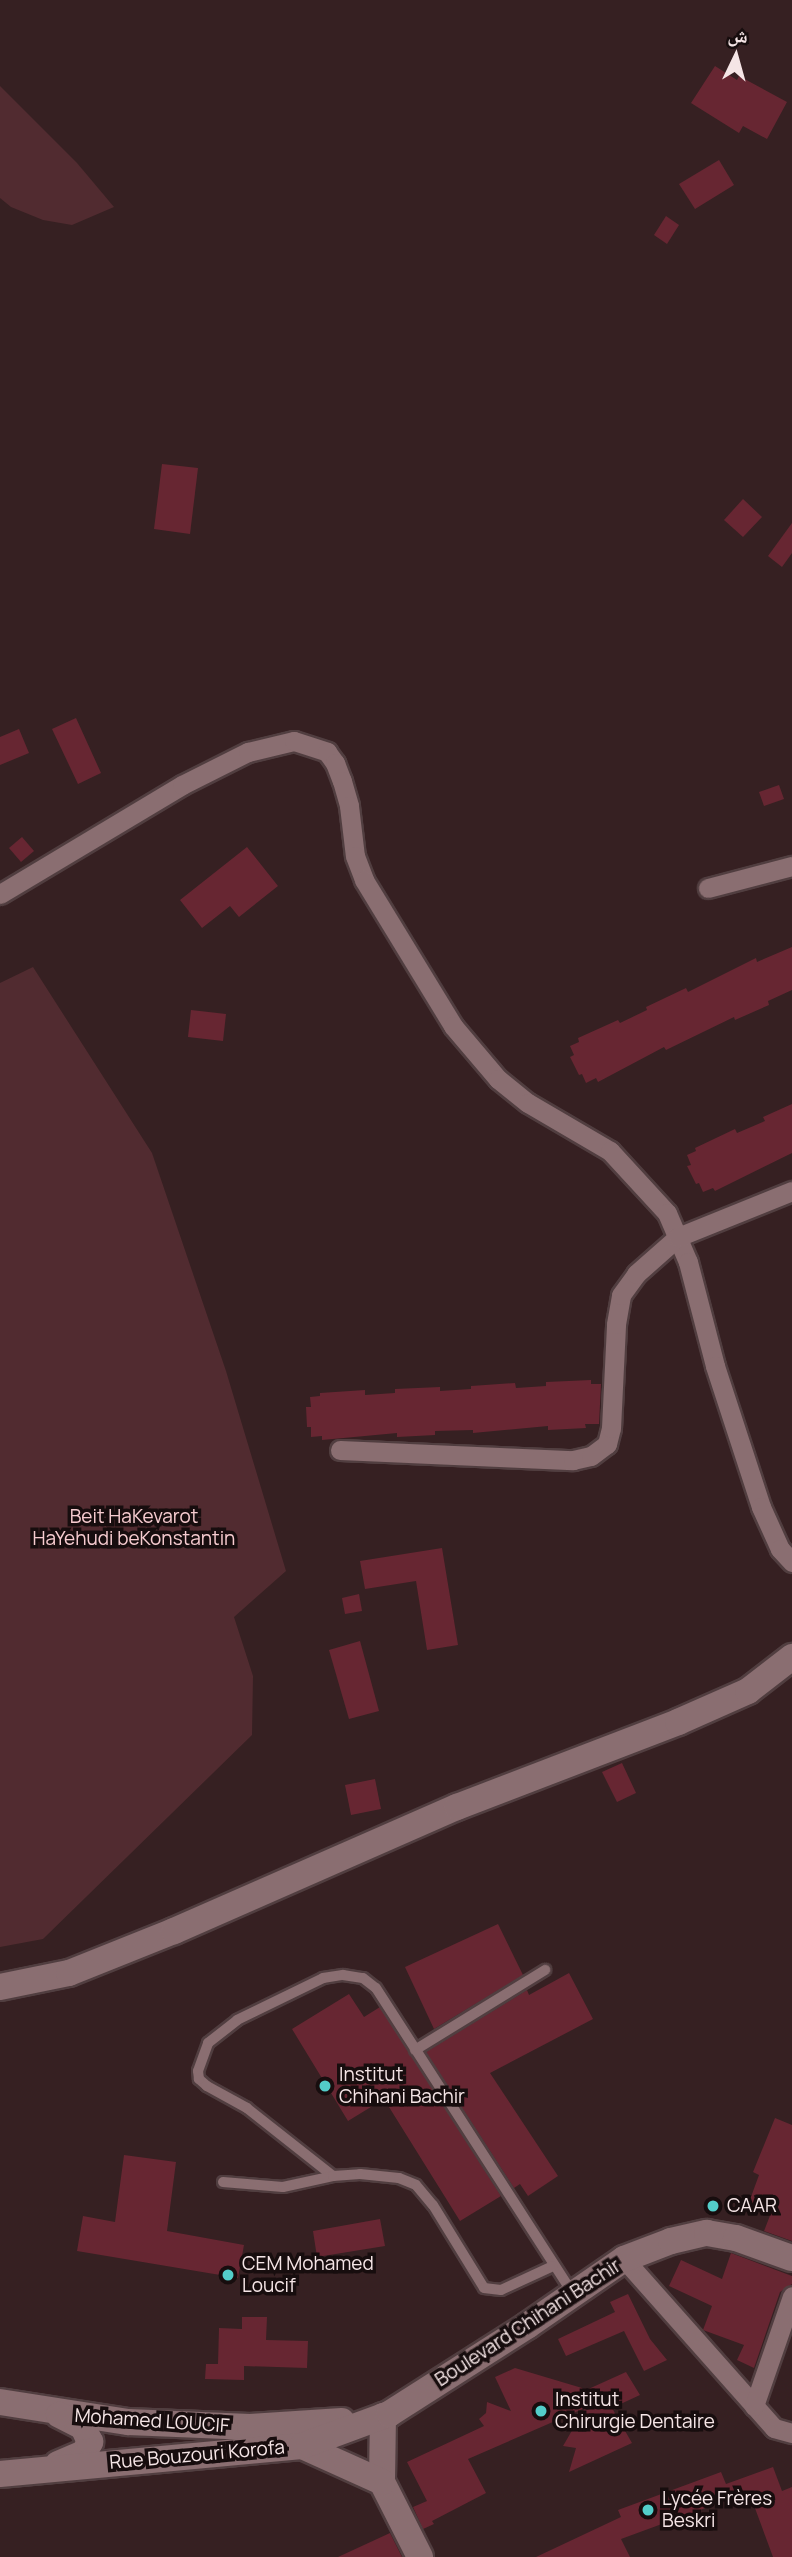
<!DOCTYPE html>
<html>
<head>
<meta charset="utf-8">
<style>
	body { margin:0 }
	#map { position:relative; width:792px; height:2557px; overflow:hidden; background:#362022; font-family:Manrope,"Noto Naskh Arabic",sans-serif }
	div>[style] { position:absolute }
	.green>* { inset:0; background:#512b30 }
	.building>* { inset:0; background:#672632 }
	.roads { filter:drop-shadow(2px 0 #513e40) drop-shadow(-2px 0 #513e40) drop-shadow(0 2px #513e40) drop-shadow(0 -2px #513e40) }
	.lane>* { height:10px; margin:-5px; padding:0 5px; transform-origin:5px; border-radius:5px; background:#8a6e71 }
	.street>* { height:19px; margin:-9.5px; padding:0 9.5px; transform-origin:9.5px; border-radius:9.5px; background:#8a6e71 }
	.secondary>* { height:26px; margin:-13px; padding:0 13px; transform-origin:13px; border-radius:13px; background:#8a6e71 }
	.dots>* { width:19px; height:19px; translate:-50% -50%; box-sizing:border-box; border:4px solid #170d0e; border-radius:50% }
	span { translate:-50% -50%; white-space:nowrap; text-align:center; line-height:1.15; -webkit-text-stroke:7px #170d0e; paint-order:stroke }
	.park-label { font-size:19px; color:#f7ccd0 }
	.poi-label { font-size:19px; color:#f5e5e6 }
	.left { translate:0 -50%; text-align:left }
	.street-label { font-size:19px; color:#f5e5e6 }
	.north { position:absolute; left:701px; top:21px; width:70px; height:70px; -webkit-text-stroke:5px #170d0e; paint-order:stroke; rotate:5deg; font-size:19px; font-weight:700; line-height:28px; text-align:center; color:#f5e5e6 }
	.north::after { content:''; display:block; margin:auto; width:24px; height:32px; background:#f5e5e6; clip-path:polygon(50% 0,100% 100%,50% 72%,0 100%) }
</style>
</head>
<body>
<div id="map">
	<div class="green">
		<div style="clip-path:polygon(0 86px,77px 163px,114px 207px,72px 225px,43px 220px,11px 207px,0 198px)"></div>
		<div style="clip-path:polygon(33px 967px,152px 1153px,226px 1371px,286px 1571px,234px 1617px,253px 1676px,252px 1735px,43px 1939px,0 1947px,0 983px)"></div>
	</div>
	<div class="building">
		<div style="clip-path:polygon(715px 66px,737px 80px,739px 76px,787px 102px,767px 139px,743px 126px,739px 133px,691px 103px)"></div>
		<div style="clip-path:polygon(719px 160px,734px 185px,695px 209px,679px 184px)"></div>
		<div style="clip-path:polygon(666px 216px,679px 225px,667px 244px,654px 235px)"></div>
		<div style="clip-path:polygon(162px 464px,198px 468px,190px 534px,154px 529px)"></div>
		<div style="clip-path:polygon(743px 499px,762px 517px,743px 537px,724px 520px)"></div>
		<div style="clip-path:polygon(792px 523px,792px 553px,782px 567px,768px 556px)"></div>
		<div style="clip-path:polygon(76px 718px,101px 773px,78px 784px,52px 729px)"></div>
		<div style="clip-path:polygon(19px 729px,29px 753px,0 765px,0 737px)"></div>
		<div style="clip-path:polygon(779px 785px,784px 799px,764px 806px,759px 792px)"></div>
		<div style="clip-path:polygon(22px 837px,34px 851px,21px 862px,9px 848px)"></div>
		<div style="clip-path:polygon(247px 847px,278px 886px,239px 917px,230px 906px,202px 928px,180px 900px)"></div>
		<div style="clip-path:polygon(792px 947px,792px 990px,768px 1001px,769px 1005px,735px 1020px,734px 1017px,666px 1050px,664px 1047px,598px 1082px,596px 1078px,586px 1083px,582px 1074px,579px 1075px,570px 1057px,574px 1055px,570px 1046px,579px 1042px,578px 1038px,618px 1020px,620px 1023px,647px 1010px,646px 1007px,686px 988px,688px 992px,756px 958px,757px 962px)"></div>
		<div style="clip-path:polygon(191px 1010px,226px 1014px,223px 1041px,188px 1037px)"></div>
		<div style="clip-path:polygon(792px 1104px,792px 1153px,715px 1191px,713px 1188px,703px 1192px,699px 1183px,696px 1184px,687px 1166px,691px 1165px,687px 1155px,696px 1151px,695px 1148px,735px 1129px,737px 1133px,765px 1121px,763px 1117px)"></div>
		<div style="clip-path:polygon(591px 1380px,591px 1384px,601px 1384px,599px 1424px,585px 1424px,586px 1428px,548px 1430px,548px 1426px,473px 1433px,473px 1430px,435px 1431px,435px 1435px,397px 1437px,397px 1433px,322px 1440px,322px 1436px,311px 1437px,311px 1427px,307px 1427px,306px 1407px,311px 1407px,310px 1397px,320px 1396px,320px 1393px,365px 1390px,365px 1395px,395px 1393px,395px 1389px,440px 1387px,440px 1391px,471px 1389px,471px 1386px,515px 1383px,516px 1388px,546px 1386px,546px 1382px)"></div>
		<div style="clip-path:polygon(442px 1548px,458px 1645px,427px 1650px,416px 1581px,365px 1589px,360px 1561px)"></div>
		<div style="clip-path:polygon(359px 1594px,362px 1611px,345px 1614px,342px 1598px)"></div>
		<div style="clip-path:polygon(360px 1641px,379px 1711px,349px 1719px,329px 1650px)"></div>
		<div style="clip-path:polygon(622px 1763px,636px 1793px,617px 1802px,602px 1772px)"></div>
		<div style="clip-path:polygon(375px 1779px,381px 1809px,351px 1815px,345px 1785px)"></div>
		<div style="clip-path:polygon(498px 1924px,523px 1975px,434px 2029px,405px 1967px)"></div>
		<div style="clip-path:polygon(569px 1973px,593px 2019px,490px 2073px,558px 2176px,528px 2196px,520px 2184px,514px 2188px,426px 2052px,527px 1990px,529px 1995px)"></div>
		<div style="clip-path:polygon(349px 1994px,364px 2017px,380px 2007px,501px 2196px,460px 2221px,384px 2099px,348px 2121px,292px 2029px)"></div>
		<div style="clip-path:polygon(775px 2118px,792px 2125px,792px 2241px,764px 2231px,771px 2213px,748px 2205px,759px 2175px,753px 2172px)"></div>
		<div style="clip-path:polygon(124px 2155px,176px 2162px,167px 2231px,244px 2245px,238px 2278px,77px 2251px,83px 2216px,115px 2222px)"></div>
		<div style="clip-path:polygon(380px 2219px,385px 2246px,317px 2257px,313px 2231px)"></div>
		<div style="clip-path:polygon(731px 2253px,792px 2276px,792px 2284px,780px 2292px,754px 2368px,737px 2360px,744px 2345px,703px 2330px,712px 2306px,669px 2286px,681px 2260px,722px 2279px)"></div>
		<div style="clip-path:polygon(628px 2294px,650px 2339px,667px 2360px,644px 2371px,624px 2331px,566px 2356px,558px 2339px,615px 2312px,610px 2302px)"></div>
		<div style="clip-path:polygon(242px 2317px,267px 2317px,266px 2340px,308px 2341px,307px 2368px,244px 2366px,244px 2380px,205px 2379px,206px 2364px,218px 2364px,219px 2328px,242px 2329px)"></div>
		<div style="clip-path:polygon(515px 2368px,582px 2388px,584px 2391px,626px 2372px,640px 2395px,612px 2408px,632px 2443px,569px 2472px,576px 2448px,563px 2446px,585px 2408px,468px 2459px,486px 2493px,432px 2521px,434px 2524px,423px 2529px,413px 2507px,427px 2501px,407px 2462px,484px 2426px,479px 2419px,486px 2413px,487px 2402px,511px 2411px,495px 2377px)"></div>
		<div style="clip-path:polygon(773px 2467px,782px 2491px,792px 2487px,792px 2557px,773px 2557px,749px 2492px,621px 2539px,630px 2557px,536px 2557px,621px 2517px,618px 2510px,721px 2472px,726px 2484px)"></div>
		<div style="clip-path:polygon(390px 2533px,402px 2557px,338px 2557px)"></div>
	</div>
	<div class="roads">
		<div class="lane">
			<div style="left:415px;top:2050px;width:153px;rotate:-31.6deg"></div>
			<div style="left:333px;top:2176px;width:110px;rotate:-141.7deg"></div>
			<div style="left:247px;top:2108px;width:46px;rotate:-151.2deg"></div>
			<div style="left:207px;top:2086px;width:11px;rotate:-139deg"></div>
			<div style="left:199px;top:2079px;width:8px;rotate:-97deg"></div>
			<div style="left:198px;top:2071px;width:30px;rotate:-70deg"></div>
			<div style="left:208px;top:2043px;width:37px;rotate:-38deg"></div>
			<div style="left:237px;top:2020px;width:96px;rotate:-26deg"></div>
			<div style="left:323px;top:1978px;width:20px;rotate:-9deg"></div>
			<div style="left:343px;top:1975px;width:20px;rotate:9deg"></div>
			<div style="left:363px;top:1978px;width:16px;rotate:38deg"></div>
			<div style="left:376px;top:1988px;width:364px;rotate:57.2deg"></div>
			<div style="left:223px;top:2182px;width:60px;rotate:4.8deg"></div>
			<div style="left:283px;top:2187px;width:51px;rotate:-12.4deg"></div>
			<div style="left:333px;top:2176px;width:27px;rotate:-4deg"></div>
			<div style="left:360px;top:2174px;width:39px;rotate:6deg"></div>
			<div style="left:399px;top:2178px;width:18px;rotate:22deg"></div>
			<div style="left:416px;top:2185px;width:26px;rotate:50deg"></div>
			<div style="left:433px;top:2205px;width:97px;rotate:58.4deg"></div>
			<div style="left:484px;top:2288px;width:17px;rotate:7deg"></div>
			<div style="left:501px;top:2290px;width:57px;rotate:-24.8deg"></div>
		</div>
		<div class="street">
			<div style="left:708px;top:888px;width:87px;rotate:-14.7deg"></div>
			<div style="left:0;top:894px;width:212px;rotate:-30.9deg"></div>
			<div style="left:182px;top:785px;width:74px;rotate:-26.6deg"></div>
			<div style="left:248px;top:752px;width:47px;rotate:-13.4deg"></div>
			<div style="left:294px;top:741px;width:35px;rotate:18deg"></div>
			<div style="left:327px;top:752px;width:14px;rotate:54deg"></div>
			<div style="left:335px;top:763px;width:19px;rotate:69deg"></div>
			<div style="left:342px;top:781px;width:26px;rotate:74deg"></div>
			<div style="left:349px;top:806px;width:50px;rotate:83.2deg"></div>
			<div style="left:355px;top:856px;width:26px;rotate:69deg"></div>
			<div style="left:364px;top:880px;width:171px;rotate:58.6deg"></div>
			<div style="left:453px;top:1026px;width:70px;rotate:49.7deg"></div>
			<div style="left:498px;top:1079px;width:38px;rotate:39deg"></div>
			<div style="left:528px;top:1103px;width:95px;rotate:30.3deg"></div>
			<div style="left:610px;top:1151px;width:84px;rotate:47.4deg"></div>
			<div style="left:667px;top:1213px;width:53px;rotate:66.8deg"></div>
			<div style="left:688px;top:1262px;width:107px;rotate:75.4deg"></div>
			<div style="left:715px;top:1366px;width:148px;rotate:71.9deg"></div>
			<div style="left:761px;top:1507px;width:46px;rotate:65.7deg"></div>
			<div style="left:780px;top:1549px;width:18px;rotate:47deg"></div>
			<div style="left:340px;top:1450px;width:233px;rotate:2.5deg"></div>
			<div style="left:573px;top:1460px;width:18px;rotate:-13deg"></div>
			<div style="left:591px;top:1456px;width:20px;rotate:-37deg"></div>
			<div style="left:607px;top:1444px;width:16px;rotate:-76deg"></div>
			<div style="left:611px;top:1428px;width:104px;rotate:-87.2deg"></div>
			<div style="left:616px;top:1324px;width:29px;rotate:-80deg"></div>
			<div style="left:621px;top:1295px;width:26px;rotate:-54deg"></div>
			<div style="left:636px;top:1274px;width:56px;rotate:-41.4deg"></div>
			<div style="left:678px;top:1237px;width:123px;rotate:-22deg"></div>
			<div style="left:624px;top:2259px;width:226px;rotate:48.4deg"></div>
			<div style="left:774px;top:2428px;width:19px;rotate:16deg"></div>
			<div style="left:754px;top:2406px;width:116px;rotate:-70.9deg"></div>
		</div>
		<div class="secondary">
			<div style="left:0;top:1987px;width:70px;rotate:-11.5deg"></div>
			<div style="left:69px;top:1973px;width:113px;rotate:-21.8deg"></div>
			<div style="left:174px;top:1931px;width:309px;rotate:-23.7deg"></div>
			<div style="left:457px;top:1807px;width:237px;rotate:-21deg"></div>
			<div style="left:678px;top:1722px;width:77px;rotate:-23.9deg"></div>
			<div style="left:748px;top:1691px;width:56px;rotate:-37.7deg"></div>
			<div style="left:0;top:2402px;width:130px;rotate:8.9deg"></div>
			<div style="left:128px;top:2422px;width:122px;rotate:2.3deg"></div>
			<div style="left:250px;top:2427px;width:92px;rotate:-3.7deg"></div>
			<div style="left:383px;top:2416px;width:66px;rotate:90.9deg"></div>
			<div style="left:382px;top:2482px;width:84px;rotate:63.1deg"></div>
			<div style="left:302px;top:2446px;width:88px;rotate:24.2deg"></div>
			<div style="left:58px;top:2464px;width:28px;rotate:-23deg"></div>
			<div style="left:84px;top:2453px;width:13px;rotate:-61deg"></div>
			<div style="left:90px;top:2442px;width:17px;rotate:-115deg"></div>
			<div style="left:83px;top:2427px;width:27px;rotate:-153deg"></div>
			<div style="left:0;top:2474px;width:303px;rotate:-5.3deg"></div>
			<div style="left:302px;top:2446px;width:93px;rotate:-20.2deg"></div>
			<div style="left:389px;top:2414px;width:164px;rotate:-32.5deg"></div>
			<div style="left:527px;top:2326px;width:118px;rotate:-34.6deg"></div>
			<div style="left:624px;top:2259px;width:50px;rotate:-21deg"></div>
			<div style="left:671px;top:2241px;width:37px;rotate:-13deg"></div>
			<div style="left:707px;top:2233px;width:29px;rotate:10deg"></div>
			<div style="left:736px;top:2238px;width:59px;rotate:19.7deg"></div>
		</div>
	</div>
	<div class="dots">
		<div style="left:325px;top:2086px;background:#53cdc9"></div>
		<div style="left:713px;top:2206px;background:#53cdc9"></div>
		<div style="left:228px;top:2275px;background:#53cdc9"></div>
		<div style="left:541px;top:2411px;background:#53cdc9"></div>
		<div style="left:648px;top:2510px;background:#53cdc9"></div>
	</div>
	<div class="park-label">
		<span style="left:134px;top:1528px">Beit HaKevarot<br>HaYehudi beKonstantin</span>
	</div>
	<div class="poi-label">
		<span class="left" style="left:339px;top:2086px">Institut<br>Chihani Bachir</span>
		<span class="left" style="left:727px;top:2206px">CAAR</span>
		<span class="left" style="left:242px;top:2275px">CEM Mohamed<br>Loucif</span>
		<span class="left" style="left:555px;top:2411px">Institut<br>Chirurgie Dentaire</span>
		<span class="left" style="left:662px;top:2510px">Lycée Frères<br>Beskri</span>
	</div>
	<div class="street-label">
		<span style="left:528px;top:2323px;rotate:-33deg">Boulevard Chihani Bachir</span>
		<span style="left:152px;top:2421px;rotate:4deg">Mohamed LOUCIF</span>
		<span style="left:197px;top:2455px;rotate:-5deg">Rue Bouzouri Korofa</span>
	</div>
	<div class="north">ش</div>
</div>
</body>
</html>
